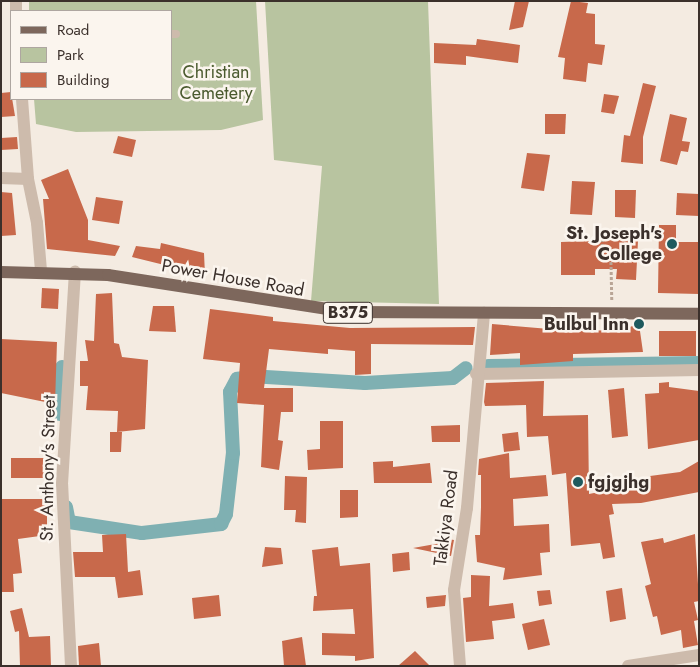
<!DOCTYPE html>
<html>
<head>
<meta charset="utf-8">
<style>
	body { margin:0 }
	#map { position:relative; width:700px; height:667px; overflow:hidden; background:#f4ebe1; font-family:Jost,sans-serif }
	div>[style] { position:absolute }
	.green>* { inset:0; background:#b8c4a0 }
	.canal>* { height:14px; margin:-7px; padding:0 7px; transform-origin:7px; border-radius:7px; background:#7fb0b2 }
	.building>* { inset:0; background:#c8694b }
	.path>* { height:2.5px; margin-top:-1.25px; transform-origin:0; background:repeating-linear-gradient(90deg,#b9a596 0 2.5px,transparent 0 5px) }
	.service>* { height:8px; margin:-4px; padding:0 4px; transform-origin:4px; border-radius:4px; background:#cdbbac }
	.minor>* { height:12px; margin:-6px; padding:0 6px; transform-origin:6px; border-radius:6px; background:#cdbbac }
	.primary>* { height:12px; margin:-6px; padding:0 6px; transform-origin:6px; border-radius:6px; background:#7d675c }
	.dots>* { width:14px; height:14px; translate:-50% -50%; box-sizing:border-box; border:2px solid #fbf5ee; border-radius:50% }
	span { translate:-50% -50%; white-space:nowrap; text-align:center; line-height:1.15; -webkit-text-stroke:5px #fbf5ee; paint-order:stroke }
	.shield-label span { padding:1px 4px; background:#fbf5ee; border:1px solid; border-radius:4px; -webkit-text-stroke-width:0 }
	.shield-label { font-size:16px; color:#3b302b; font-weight:700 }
	.park-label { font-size:18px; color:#4a5a2e }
	.poi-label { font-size:18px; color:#3b302b; font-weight:700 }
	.right { translate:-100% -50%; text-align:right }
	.left { translate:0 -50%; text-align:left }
	.street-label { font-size:18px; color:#3b302b }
	.frame { position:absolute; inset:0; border:2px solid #3b302b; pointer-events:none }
	.legend { position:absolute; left:10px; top:10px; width:162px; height:90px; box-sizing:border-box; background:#fbf5ee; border:1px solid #aea6a0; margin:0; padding:6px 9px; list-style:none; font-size:15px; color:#3b302b }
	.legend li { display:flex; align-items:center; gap:10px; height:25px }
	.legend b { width:25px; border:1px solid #aea6a0 }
</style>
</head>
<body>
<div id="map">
	<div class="green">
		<div style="clip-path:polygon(29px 1px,256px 1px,263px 120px,221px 130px,76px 132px,36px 124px,34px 99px,171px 99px,171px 11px,29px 11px)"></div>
		<div style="clip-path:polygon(265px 1px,428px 1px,439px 304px,311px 301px,322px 166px,274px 160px)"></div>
	</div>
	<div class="canal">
		<div style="left:488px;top:366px;width:211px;rotate:-0.8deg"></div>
		<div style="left:60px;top:414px;width:47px;rotate:-87.6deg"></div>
		<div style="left:66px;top:507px;width:15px;rotate:79deg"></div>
		<div style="left:69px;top:522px;width:74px;rotate:8.6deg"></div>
		<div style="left:142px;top:533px;width:80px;rotate:-6.5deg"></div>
		<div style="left:221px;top:524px;width:11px;rotate:-63deg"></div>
		<div style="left:226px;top:514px;width:61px;rotate:-83.5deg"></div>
		<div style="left:233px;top:453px;width:61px;rotate:-92.8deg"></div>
		<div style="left:230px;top:392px;width:15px;rotate:-62deg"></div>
		<div style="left:237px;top:379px;width:14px;rotate:-12deg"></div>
		<div style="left:251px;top:376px;width:114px;rotate:3.5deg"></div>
		<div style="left:365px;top:383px;width:88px;rotate:-3.3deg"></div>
		<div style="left:453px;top:378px;width:16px;rotate:-38deg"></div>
	</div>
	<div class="building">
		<div style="clip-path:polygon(515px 1px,529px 1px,523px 27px,509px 30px)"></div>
		<div style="clip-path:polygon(571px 1px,588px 3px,586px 13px,595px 14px,595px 44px,605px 45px,602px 65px,588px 63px,586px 82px,563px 79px,565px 58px,558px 57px)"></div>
		<div style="clip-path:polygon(477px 39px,520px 45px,518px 63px,466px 56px,466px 65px,434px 63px,434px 43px,476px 45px)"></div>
		<div style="clip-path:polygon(643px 83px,656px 86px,643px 137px,643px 164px,621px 162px,624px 135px,630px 136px)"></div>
		<div style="clip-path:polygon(11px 92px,15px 116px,1px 117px,1px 93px)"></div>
		<div style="clip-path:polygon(604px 94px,619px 96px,614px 114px,601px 112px)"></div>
		<div style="clip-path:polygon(545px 114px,566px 114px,565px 134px,545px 134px)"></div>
		<div style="clip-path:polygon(670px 114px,687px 118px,682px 141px,690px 142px,688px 152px,681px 151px,677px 165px,660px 161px)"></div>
		<div style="clip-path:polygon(118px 136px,136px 140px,132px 157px,113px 153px)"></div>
		<div style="clip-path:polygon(17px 137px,18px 149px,1px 150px,1px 138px)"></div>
		<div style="clip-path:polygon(527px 153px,550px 155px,544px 191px,521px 188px)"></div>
		<div style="clip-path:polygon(68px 169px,88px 220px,88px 240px,120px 246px,115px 256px,47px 249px,43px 199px,49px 199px,41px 180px)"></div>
		<div style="clip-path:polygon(572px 181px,595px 182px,592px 215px,570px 214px)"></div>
		<div style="clip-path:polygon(615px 190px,636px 190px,635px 218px,615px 217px)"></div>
		<div style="clip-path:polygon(1px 192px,12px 193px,16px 235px,1px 236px)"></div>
		<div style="clip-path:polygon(677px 193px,699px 194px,699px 216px,676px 215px)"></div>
		<div style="clip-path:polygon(96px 197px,123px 201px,119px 224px,92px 220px)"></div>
		<div style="clip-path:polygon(659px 225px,676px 225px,676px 242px,699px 242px,699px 294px,658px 293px)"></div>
		<div style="clip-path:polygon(618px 240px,638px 241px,636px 280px,616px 279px,617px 269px,595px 269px,595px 275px,561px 275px,561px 242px)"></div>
		<div style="clip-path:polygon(161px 243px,204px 253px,205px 275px,132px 257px,136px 246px,160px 249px)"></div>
		<div style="clip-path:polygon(42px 288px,59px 289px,58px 309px,41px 308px)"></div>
		<div style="clip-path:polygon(112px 293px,114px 343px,119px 344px,122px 357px,148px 360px,145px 429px,117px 432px,122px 432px,121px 452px,110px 452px,110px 432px,117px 432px,118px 411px,86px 410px,88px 386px,80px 386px,80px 361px,88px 361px,85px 340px,94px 341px,96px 294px)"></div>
		<div style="clip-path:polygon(153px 306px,174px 306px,176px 332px,149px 331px)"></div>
		<div style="clip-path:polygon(210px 309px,273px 317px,273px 321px,350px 328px,475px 327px,473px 345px,371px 344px,371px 374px,355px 375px,355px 351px,328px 349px,328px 354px,269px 349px,264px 388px,293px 388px,293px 412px,281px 412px,278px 440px,283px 441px,279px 470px,261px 467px,264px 405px,237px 403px,240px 363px,203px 359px)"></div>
		<div style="clip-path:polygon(492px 324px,573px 331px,620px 330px,639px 324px,643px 352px,573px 354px,573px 361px,520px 365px,520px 353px,490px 355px)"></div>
		<div style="clip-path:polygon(659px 331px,696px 331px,696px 356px,659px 356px)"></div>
		<div style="clip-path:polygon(1px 339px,57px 342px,55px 404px,1px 393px)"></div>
		<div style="clip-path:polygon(544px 381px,543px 416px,588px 415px,589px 494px,614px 489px,614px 482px,649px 484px,650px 476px,680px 472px,699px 461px,699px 492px,641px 503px,612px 504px,614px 514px,609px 515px,615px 557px,603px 559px,600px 543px,571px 546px,566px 473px,552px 475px,548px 436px,527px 437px,526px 405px,485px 406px,484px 402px,486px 383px)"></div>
		<div style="clip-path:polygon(669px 382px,669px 387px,699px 391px,699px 440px,648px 449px,645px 394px,659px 393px,659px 383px)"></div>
		<div style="clip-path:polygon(624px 388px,628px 436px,612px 438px,608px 390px)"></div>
		<div style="clip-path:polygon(320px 421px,343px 421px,343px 468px,308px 470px,307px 450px,320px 449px)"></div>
		<div style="clip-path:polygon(460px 425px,460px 442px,432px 442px,431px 426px)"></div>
		<div style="clip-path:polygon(518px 432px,520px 450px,504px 452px,502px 434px)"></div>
		<div style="clip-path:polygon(509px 453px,510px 478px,546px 475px,548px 496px,513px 499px,514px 526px,549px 524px,550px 552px,540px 553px,542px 575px,503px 580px,505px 568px,477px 562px,475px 535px,480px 535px,481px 507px,481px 475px,478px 475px,479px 459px)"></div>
		<div style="clip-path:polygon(11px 458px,44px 458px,44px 478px,11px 478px)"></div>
		<div style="clip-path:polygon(393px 461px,393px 467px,430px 463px,432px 483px,374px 483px,373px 462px)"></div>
		<div style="clip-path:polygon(285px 476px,307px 477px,306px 523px,295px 522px,296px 510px,284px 510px)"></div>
		<div style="clip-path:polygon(340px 490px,358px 490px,358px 517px,340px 518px)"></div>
		<div style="clip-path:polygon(1px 499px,47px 499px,47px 535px,18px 539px,22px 573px,13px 574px,14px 592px,1px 592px)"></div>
		<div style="clip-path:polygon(126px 534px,128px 572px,140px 570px,143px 595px,118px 598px,115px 577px,75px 577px,73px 552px,103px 552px,102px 535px)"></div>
		<div style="clip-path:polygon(695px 534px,699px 601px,694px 602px,698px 620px,694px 621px,698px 645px,683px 648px,681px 630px,661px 635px,657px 616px,653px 617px,645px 586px,651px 584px,641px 542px,663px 538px,664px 543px)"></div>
		<div style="clip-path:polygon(442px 538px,454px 540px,451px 556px,413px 548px,441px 543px)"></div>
		<div style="clip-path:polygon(265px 547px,281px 548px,283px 564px,262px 567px)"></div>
		<div style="clip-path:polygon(338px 547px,340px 566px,370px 563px,374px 658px,355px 661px,355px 656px,322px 655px,322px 633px,355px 634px,353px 609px,313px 611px,314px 596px,317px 596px,312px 550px)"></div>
		<div style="clip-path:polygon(409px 552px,410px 570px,393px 572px,392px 554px)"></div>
		<div style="clip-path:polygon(471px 575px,490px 576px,489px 606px,513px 603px,515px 618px,492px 621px,494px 639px,466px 642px,463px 598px,471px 597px)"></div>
		<div style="clip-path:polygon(622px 588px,626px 619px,610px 622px,606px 591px)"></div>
		<div style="clip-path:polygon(550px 590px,552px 604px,539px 606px,537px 591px)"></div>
		<div style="clip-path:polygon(219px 595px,221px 616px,194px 619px,192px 598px)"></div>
		<div style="clip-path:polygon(446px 595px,445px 606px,427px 608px,426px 597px)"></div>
		<div style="clip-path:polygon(22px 608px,29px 637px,50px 636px,51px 666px,20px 666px,19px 631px,15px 632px,10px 611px)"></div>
		<div style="clip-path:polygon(544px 619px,550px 645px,528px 650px,522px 624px)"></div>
		<div style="clip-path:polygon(302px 637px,306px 666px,284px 666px,282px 641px)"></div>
		<div style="clip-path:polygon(99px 643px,101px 666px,79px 666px,78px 646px)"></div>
		<div style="clip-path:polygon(415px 651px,430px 666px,398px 666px)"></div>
	</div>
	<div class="path">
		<div style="left:603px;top:234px;width:18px;rotate:93deg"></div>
		<div style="left:602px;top:252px;width:9px"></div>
		<div style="left:611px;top:252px;width:49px;rotate:88.8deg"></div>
	</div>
	<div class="service">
		<div style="left:171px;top:34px;width:5px"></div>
	</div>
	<div class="minor">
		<div style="left:16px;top:1px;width:10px;rotate:90deg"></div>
		<div style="left:22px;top:99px;width:80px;rotate:85.7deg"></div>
		<div style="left:28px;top:179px;width:45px;rotate:78.4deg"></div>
		<div style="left:37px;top:223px;width:48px;rotate:85.2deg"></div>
		<div style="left:1px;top:178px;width:27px;rotate:2deg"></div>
		<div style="left:476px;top:374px;width:223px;rotate:-1deg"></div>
		<div style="left:71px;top:666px;width:182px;rotate:-92.8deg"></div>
		<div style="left:62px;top:484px;width:213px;rotate:-86.5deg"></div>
		<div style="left:460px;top:666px;width:76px;rotate:-94.5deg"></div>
		<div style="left:454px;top:590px;width:83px;rotate:-81deg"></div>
		<div style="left:467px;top:508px;width:196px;rotate:-85deg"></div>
		<div style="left:628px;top:666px;width:72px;rotate:-8.8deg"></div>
	</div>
	<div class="primary">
		<div style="left:1px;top:272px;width:107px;rotate:1.6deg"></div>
		<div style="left:108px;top:275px;width:242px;rotate:8.8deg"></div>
		<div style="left:347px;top:312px;width:352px;rotate:0.3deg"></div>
	</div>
	<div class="dots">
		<div style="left:672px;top:244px;background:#1f5a5e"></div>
		<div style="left:639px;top:324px;background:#1f5a5e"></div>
		<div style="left:578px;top:482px;background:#1f5a5e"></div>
	</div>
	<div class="shield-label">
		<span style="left:348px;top:313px">B375</span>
	</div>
	<div class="park-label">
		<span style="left:216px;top:83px">Christian<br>Cemetery</span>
	</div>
	<div class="poi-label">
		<span class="right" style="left:662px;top:244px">St. Joseph's<br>College</span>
		<span class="right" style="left:629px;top:324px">Bulbul Inn</span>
		<span class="left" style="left:588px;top:482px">fgjgjhg</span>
	</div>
	<div class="street-label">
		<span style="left:233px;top:278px;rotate:10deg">Power House Road</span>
		<span style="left:48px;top:468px;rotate:-89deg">St. Anthony's Street</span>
		<span style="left:446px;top:518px;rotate:-83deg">Takkiya Road</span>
	</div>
	<div class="frame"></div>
	<ul class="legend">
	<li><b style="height:6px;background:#7d675c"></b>Road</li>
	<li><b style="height:14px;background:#b8c4a0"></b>Park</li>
	<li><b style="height:14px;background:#c8694b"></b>Building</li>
	</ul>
</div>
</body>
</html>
